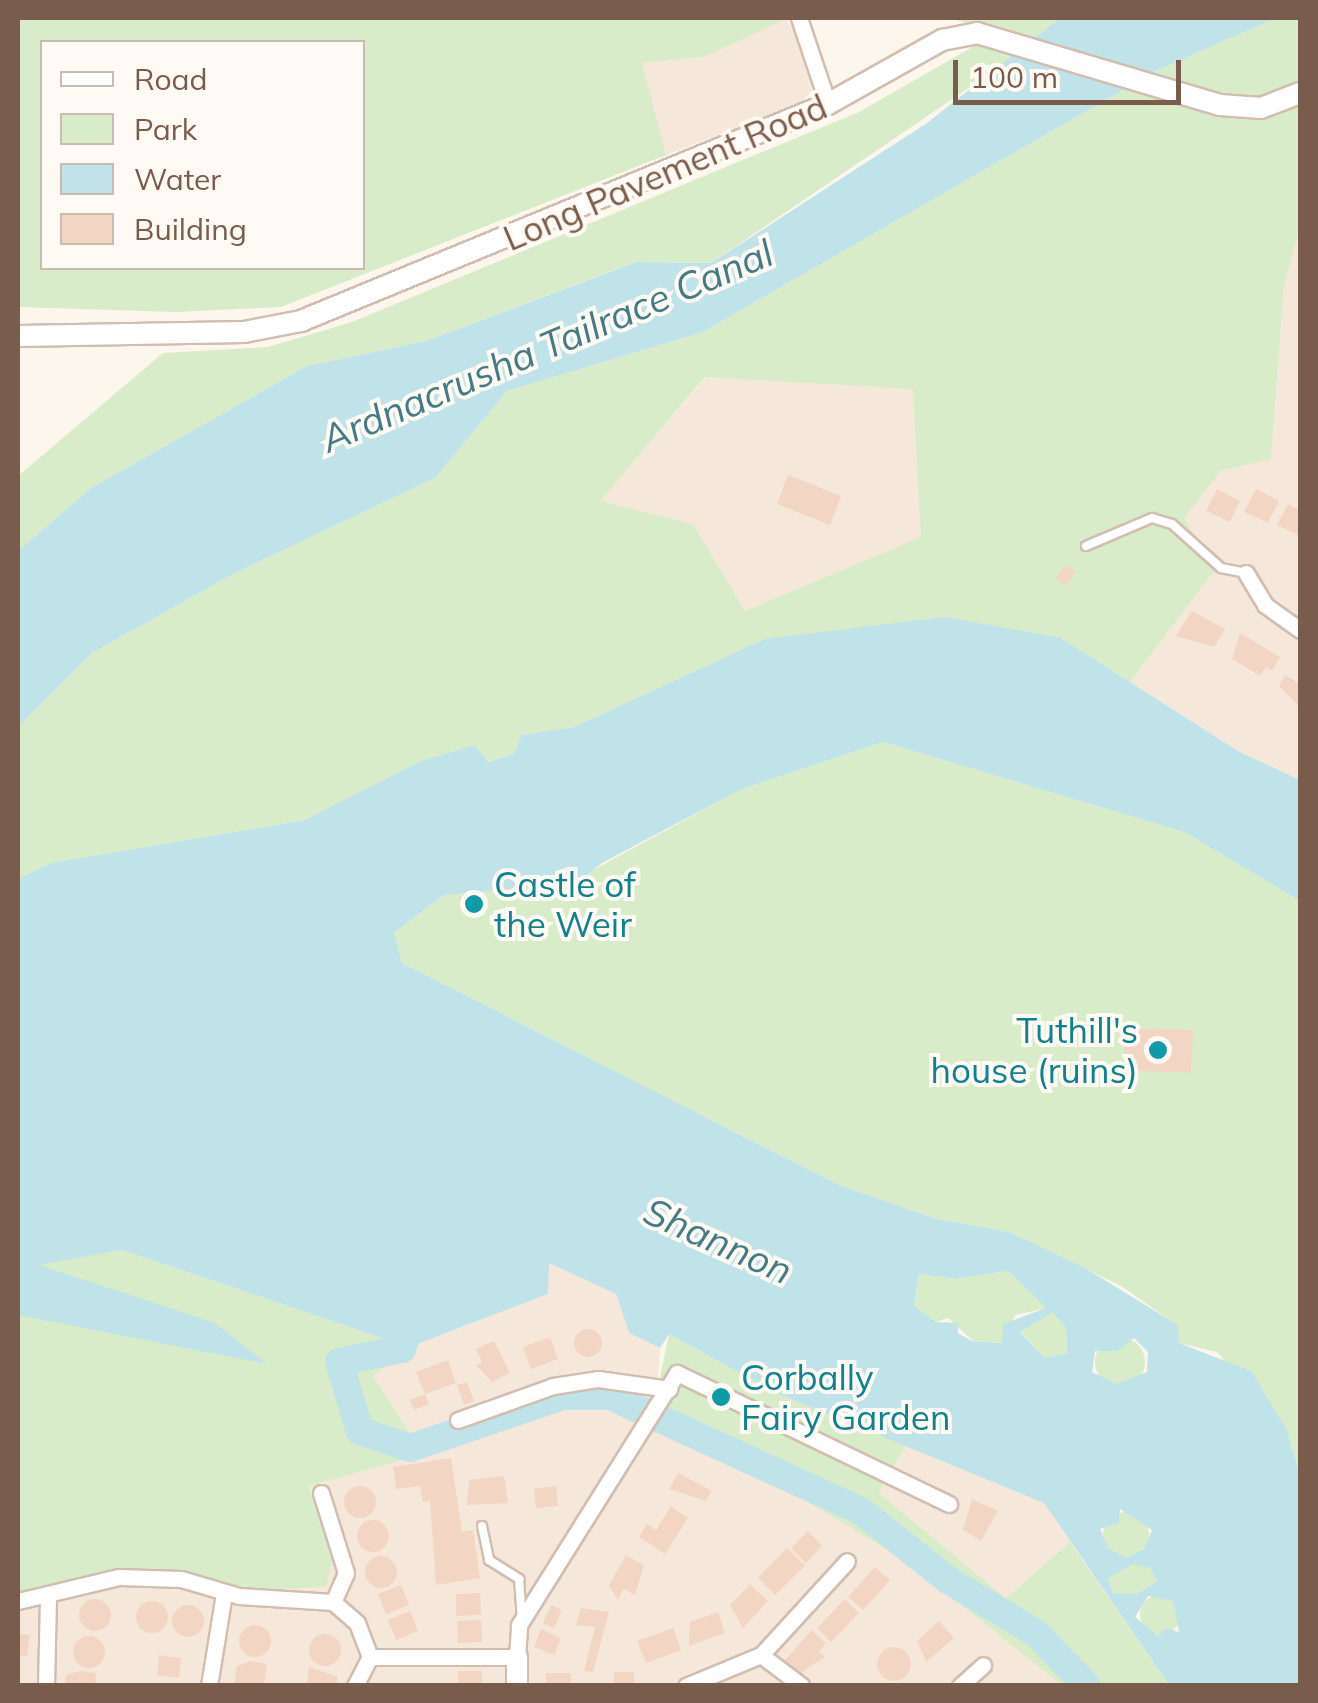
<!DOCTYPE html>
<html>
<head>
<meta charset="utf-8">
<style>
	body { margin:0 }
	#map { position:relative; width:1318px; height:1703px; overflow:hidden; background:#fdf6ec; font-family:Mulish,sans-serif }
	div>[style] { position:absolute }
	.residential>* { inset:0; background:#f5e8da }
	.green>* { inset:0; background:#d8ecc9 }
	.round { border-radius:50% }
	.water>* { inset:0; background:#bfe3e8 }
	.river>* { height:28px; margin:-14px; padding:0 14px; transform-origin:14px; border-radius:14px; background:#bfe3e8 }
	.building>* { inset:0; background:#f3d5c3 }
	.roads { filter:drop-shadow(2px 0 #d1beb0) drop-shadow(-2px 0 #d1beb0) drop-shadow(0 2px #d1beb0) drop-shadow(0 -2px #d1beb0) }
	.lane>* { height:8px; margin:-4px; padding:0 4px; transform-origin:4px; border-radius:4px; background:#fff }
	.street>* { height:15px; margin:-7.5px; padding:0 7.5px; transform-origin:7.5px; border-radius:7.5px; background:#fff }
	.secondary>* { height:20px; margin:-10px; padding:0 10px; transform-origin:10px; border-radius:10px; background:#fff }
	.dots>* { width:28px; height:28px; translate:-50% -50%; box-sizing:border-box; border:5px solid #fffaf3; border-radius:50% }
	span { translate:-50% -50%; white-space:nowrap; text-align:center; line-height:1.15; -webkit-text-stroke:8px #fffaf3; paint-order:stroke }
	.street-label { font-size:35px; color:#7a5c4d }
	.culture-label { font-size:35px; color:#0d838f }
	.left { translate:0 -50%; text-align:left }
	.right { translate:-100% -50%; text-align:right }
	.water-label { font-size:38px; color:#437c86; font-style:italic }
	.frame { position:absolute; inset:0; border:20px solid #7a5c4d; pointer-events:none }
	.legend { position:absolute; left:40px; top:40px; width:325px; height:230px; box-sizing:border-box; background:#fffaf3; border:2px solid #cabbb1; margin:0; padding:12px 18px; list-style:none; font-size:30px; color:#7a5c4d }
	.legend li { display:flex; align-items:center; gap:20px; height:50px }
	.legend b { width:50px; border:2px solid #cabbb1 }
	.scale { position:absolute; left:953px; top:60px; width:228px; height:45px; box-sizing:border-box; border:5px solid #7a5c4d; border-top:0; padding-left:12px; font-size:30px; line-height:35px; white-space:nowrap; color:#7a5c4d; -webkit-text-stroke:8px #fffaf3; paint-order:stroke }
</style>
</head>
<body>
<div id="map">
	<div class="residential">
		<div style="clip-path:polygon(786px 18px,821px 83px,799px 104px,666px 155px,641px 63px,704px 57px)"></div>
		<div style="clip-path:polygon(1300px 228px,1300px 780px,1238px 751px,1130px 682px,1215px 570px,1183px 518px,1221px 471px,1271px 459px,1284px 286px)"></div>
		<div style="clip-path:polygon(706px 377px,913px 388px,922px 537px,745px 611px,693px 524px,599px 501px)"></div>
		<div style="clip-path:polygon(548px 1262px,616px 1294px,629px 1333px,660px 1348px,657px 1392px,639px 1419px,744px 1464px,906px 1561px,1061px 1685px,18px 1685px,18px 1594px,119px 1570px,160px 1570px,244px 1590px,333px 1557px,309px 1485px,373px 1375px,409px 1347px,548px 1294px)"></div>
		<div style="clip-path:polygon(906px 1445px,1044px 1503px,1070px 1542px,1006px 1598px,879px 1493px)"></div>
	</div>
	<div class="green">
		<div style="clip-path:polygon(evenodd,18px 18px,788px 18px,704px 57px,642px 63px,666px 155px,281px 307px,176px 312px,18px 307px,18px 18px,362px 42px,362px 268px,42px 268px,42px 42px,362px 42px)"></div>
		<div style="clip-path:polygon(947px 18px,1060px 18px,1034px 39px)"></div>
		<div style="clip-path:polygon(evenodd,1276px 18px,1300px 18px,1300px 87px,1293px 93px,1300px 107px,1300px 228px,1284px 286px,1271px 459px,1221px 471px,1184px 518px,1215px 570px,1130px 682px,1061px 638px,764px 639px,574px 727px,521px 735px,515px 753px,487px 762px,474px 745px,418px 762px,305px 820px,51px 863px,18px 879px,18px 727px,92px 653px,233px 574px,435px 478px,507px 391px,703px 332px,1158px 70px,1276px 18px,705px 377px,913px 389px,921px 537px,745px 611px,693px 524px,600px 501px,705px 377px)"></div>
		<div style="clip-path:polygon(976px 45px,1023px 51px,711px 263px,635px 262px,426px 341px,307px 366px,91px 488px,18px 551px,18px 476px,163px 353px,268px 347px,352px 322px,859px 112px)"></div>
		<div style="clip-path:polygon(883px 742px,1184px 832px,1300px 901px,1300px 1476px,1287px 1430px,1217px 1352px,1179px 1343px,1177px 1325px,1121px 1286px,1009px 1232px,937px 1219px,839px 1185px,402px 963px,394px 933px,444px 895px,571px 882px,742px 789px)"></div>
		<div style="clip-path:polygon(122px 1250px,409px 1347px,373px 1376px,423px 1454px,309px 1486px,333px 1557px,326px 1587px,244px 1590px,160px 1570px,119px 1570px,18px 1594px,18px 1315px,215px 1323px,36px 1265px)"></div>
		<div style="clip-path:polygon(1008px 1271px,1047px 1308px,1015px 1315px,1003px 1343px,973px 1341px,948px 1318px,936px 1322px,914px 1306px,919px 1274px,956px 1279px)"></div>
		<div style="clip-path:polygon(1053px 1311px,1066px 1328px,1067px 1353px,1045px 1358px,1020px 1331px)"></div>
		<div style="clip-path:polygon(evenodd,669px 1334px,776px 1393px,906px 1445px,879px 1493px,1006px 1598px,1070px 1542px,1169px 1685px,1061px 1685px,906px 1561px,744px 1464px,638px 1419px,657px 1392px,669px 1334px,675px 1364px,763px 1414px,759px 1423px,680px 1382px,657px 1392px,675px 1364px)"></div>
		<div class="round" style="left:1095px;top:1337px;width:50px;height:50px"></div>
		<div class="round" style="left:1103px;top:1512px;width:46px;height:46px"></div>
		<div style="clip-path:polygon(1133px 1563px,1150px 1568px,1157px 1581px,1137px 1594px,1113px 1593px,1108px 1578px)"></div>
		<div class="round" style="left:1140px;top:1595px;width:40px;height:40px"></div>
	</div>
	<div class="water">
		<div style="clip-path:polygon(1060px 18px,1276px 18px,1158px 70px,703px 332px,507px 391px,435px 478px,233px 574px,92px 653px,18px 727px,18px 551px,91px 488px,307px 366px,426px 341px,636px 262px,711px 263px,927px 123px)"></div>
		<div style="clip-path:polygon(evenodd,945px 617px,1061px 638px,1238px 751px,1300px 780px,1300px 901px,1184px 832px,883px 742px,742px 789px,602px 863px,563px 894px,548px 898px,541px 886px,444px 895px,394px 933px,402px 963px,839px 1185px,937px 1219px,1009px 1232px,1085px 1268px,1178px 1325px,1179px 1343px,1251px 1371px,1287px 1430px,1300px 1476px,1300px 1685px,1169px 1685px,1044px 1503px,776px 1393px,669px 1334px,660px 1348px,629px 1333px,616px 1294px,549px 1263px,548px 1294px,409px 1347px,122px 1250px,39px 1265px,215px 1323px,267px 1364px,18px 1315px,18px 879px,51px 863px,305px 820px,418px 762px,474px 745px,488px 762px,515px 753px,521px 735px,574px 727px,764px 639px,945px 617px,1008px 1271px,1046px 1308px,1003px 1324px,1002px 1343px,972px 1341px,958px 1333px,958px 1323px,936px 1322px,914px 1306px,919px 1274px,956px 1279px,1008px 1271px,945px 617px,1053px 1312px,1066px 1328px,1067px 1353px,1045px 1358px,1020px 1332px,1053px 1312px,945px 617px,1134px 1338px,1148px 1352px,1147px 1372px,1117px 1384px,1092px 1372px,1095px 1351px,1118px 1351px,1134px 1338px,945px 617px,1120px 1509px,1152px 1530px,1144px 1549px,1126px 1558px,1108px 1548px,1100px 1529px,1119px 1523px,1120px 1509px,945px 617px,1133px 1564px,1150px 1568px,1157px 1581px,1137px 1594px,1113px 1593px,1108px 1578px,1133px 1564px,945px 617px,1148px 1596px,1173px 1601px,1179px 1632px,1166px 1628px,1158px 1636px,1135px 1617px,1148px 1596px)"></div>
	</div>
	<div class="river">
		<div style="left:415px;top:1310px;width:41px;rotate:108.4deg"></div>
		<div style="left:402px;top:1349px;width:64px;rotate:168.3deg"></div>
		<div style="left:339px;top:1362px;width:72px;rotate:73.1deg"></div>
		<div style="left:360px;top:1431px;width:53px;rotate:18.8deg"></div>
		<div style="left:410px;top:1448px;width:162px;rotate:-18.8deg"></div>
		<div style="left:563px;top:1396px;width:47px"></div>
		<div style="left:610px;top:1396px;width:276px;rotate:24.6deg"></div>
		<div style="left:861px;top:1511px;width:111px;rotate:38.4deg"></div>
		<div style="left:948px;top:1580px;width:104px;rotate:31.2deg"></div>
		<div style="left:1037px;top:1634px;width:72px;rotate:46.1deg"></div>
	</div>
	<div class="building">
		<div style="clip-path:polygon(788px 475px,841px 496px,830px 525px,777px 504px)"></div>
		<div style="clip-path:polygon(1217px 489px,1240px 501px,1230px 522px,1206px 511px)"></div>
		<div style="clip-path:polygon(1256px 489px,1279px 501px,1268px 523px,1244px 512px)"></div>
		<div style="clip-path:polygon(1288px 504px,1300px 511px,1300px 536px,1277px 525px)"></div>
		<div style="clip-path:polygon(1066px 565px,1076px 572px,1066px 586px,1055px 578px)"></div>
		<div style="clip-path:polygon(1192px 611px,1225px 629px,1214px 647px,1176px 636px)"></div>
		<div style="clip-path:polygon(1240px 633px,1280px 657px,1272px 671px,1266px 667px,1260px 676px,1232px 659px)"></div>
		<div style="clip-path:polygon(1285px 675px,1300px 684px,1300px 707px,1279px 686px)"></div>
		<div style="clip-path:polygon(482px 894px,486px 908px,460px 910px,459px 896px)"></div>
		<div style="clip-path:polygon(1124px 1028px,1193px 1030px,1191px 1073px,1123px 1070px)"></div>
		<div class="round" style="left:574px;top:1329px;width:28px;height:28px"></div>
		<div style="clip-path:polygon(550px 1337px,558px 1359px,531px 1369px,523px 1347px)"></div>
		<div style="clip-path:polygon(494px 1341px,510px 1373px,492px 1382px,476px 1365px,482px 1362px,476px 1349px)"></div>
		<div style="clip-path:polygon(448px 1360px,456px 1383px,425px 1394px,429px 1404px,414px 1410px,410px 1400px,425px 1394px,416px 1372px)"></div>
		<div style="clip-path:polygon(467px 1382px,474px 1401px,464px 1405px,457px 1385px)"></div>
		<div style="clip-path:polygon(451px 1458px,462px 1532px,473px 1530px,480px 1578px,436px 1585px,430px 1501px,423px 1502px,420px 1486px,396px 1489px,393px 1467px)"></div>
		<div style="clip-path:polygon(678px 1473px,712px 1491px,706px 1501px,669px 1489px)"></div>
		<div style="clip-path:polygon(504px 1476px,508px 1503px,467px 1505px,469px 1480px)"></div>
		<div class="round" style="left:344px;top:1486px;width:32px;height:32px"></div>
		<div style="clip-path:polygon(556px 1486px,558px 1506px,536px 1508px,534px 1489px)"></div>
		<div style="clip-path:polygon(972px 1499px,998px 1511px,981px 1541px,963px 1530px)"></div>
		<div style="clip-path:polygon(671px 1506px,688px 1518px,665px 1554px,639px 1537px,647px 1524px,656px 1530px)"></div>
		<div class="round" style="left:357px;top:1520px;width:32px;height:32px"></div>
		<div style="clip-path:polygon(808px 1531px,822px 1546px,806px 1563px,791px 1548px)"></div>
		<div style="clip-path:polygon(787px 1548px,805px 1566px,775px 1595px,758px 1578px)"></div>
		<div style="clip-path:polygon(626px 1555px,644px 1565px,635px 1595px,623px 1589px,618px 1600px,609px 1585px)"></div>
		<div class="round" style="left:365px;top:1556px;width:32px;height:32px"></div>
		<div style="clip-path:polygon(875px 1567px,890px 1580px,863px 1610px,848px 1597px)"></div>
		<div style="clip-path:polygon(750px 1584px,768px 1601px,743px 1628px,730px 1605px)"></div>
		<div style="clip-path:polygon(401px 1585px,409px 1605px,386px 1614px,378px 1594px)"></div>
		<div style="clip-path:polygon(480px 1593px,481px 1615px,456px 1616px,456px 1594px)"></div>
		<div class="round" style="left:79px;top:1599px;width:32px;height:32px"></div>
		<div style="clip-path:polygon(845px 1599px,859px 1613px,831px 1642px,817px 1628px)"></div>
		<div class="round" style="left:136px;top:1601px;width:32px;height:32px"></div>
		<div class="round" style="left:172px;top:1605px;width:32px;height:32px"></div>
		<div style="clip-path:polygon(551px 1605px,562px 1610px,554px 1628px,543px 1623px)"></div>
		<div style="clip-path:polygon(581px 1608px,609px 1612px,593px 1672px,584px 1671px,595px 1627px,576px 1625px)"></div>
		<div style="clip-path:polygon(410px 1611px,418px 1631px,396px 1640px,388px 1620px)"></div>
		<div style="clip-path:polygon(718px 1612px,725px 1633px,689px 1646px,690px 1622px)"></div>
		<div style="clip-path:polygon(481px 1620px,482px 1642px,458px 1643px,457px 1621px)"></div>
		<div style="clip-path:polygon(939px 1621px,954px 1638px,926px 1662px,917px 1641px)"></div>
		<div class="round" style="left:239px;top:1625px;width:32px;height:32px"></div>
		<div style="clip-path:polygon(673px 1628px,681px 1650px,646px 1663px,637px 1641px)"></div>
		<div style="clip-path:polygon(541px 1629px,561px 1638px,554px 1655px,534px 1647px)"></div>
		<div style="clip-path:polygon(812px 1630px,826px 1643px,819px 1652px,825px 1657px,799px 1674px,785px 1660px)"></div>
		<div style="clip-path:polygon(18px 1633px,30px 1635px,27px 1656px,18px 1655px)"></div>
		<div class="round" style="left:309px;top:1634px;width:32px;height:32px"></div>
		<div class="round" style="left:73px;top:1636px;width:32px;height:32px"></div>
		<div class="round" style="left:877px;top:1647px;width:34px;height:34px"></div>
		<div style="clip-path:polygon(159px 1655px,181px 1658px,179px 1678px,157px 1675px)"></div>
		<div style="clip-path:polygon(251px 1661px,267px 1664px,264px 1686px,234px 1686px,237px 1666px)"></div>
		<div style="clip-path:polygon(309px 1667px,338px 1677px,336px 1686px,307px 1686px)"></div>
		<div style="clip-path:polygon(80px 1671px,96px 1673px,95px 1686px,65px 1686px,66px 1675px)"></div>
		<div style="clip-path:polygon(458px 1671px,482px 1671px,482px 1686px,458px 1686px)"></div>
		<div style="clip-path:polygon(614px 1672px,634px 1672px,634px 1686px,614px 1686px)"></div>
		<div style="clip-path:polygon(546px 1673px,571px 1673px,571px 1686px,546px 1686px)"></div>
	</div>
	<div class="roads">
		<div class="lane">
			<div style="left:1086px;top:546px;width:72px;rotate:-23deg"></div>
			<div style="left:1152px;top:518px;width:21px;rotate:17deg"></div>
			<div style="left:1172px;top:524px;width:66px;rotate:41.9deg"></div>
			<div style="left:1221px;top:568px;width:25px;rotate:11deg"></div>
			<div style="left:482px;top:1526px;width:35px;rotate:78deg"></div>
			<div style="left:489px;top:1560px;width:36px;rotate:32deg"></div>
			<div style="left:519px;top:1579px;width:41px;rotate:85.8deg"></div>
		</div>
		<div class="street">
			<div style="left:799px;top:18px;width:91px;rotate:71.4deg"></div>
			<div style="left:1246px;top:573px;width:37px;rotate:59deg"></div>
			<div style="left:1265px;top:605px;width:43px;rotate:35.5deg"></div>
			<div style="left:458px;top:1420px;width:101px;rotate:-19.7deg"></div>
			<div style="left:553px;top:1386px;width:46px;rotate:-8.8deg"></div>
			<div style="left:598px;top:1379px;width:72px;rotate:8deg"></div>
			<div style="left:321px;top:1493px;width:84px;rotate:72.6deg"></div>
			<div style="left:346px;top:1573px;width:32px;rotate:114deg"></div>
			<div style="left:18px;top:1601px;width:104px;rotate:-13.4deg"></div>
			<div style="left:119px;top:1577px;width:62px;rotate:1.8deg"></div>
			<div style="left:181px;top:1579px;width:60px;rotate:16.3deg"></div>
			<div style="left:239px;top:1596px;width:94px;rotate:3.7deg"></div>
			<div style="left:333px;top:1602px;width:32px;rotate:41deg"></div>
			<div style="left:357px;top:1623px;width:36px;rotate:69deg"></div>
			<div style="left:370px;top:1657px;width:147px"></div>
			<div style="left:517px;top:1657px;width:32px;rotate:-86deg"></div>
			<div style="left:519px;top:1625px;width:297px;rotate:-57.9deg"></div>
			<div style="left:677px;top:1373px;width:302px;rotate:25.7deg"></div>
			<div style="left:761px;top:1655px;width:127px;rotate:-47.5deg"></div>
			<div style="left:46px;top:1686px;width:90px;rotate:-88.7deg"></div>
			<div style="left:209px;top:1686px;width:94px;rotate:-80.8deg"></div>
			<div style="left:355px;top:1686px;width:33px;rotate:-63deg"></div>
			<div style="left:686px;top:1686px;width:81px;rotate:-22.5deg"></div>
			<div style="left:761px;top:1655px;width:51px;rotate:37.1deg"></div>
			<div style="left:960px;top:1686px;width:31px;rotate:-42deg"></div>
		</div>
		<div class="secondary">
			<div style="left:18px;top:336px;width:226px;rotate:-1deg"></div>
			<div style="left:244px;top:332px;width:58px;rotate:-10.9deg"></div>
			<div style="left:301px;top:321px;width:570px;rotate:-22.38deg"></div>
			<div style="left:828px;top:104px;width:131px;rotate:-29.3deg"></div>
			<div style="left:942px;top:40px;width:36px;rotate:-11deg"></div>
			<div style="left:977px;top:33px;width:253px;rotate:16.5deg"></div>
			<div style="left:1220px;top:105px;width:41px;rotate:4.2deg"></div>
			<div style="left:1261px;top:108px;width:42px;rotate:-21deg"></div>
			<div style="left:517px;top:1686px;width:29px;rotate:-90deg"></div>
		</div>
	</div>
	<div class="dots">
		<div style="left:474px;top:904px;background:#0f9aa8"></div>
		<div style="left:1158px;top:1050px;background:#0f9aa8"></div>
		<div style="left:721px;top:1397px;background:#0f9aa8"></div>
	</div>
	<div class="street-label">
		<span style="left:665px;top:172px;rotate:-23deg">Long Pavement Road</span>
	</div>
	<div class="culture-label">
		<span class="left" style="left:494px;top:904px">Castle of<br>the Weir</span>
		<span class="right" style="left:1138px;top:1050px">Tuthill's<br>house (ruins)</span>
		<span class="left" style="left:741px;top:1397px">Corbally<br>Fairy Garden</span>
	</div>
	<div class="water-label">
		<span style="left:547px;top:346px;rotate:-23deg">Ardnacrusha Tailrace Canal</span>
		<span style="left:718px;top:1241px;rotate:24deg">Shannon</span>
	</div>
	<div class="frame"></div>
	<ul class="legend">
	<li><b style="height:12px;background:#fff"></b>Road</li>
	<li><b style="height:28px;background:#d8ecc9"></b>Park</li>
	<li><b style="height:28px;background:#bfe3e8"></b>Water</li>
	<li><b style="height:28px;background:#f3d5c3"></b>Building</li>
	</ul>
	<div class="scale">100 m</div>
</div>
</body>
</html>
